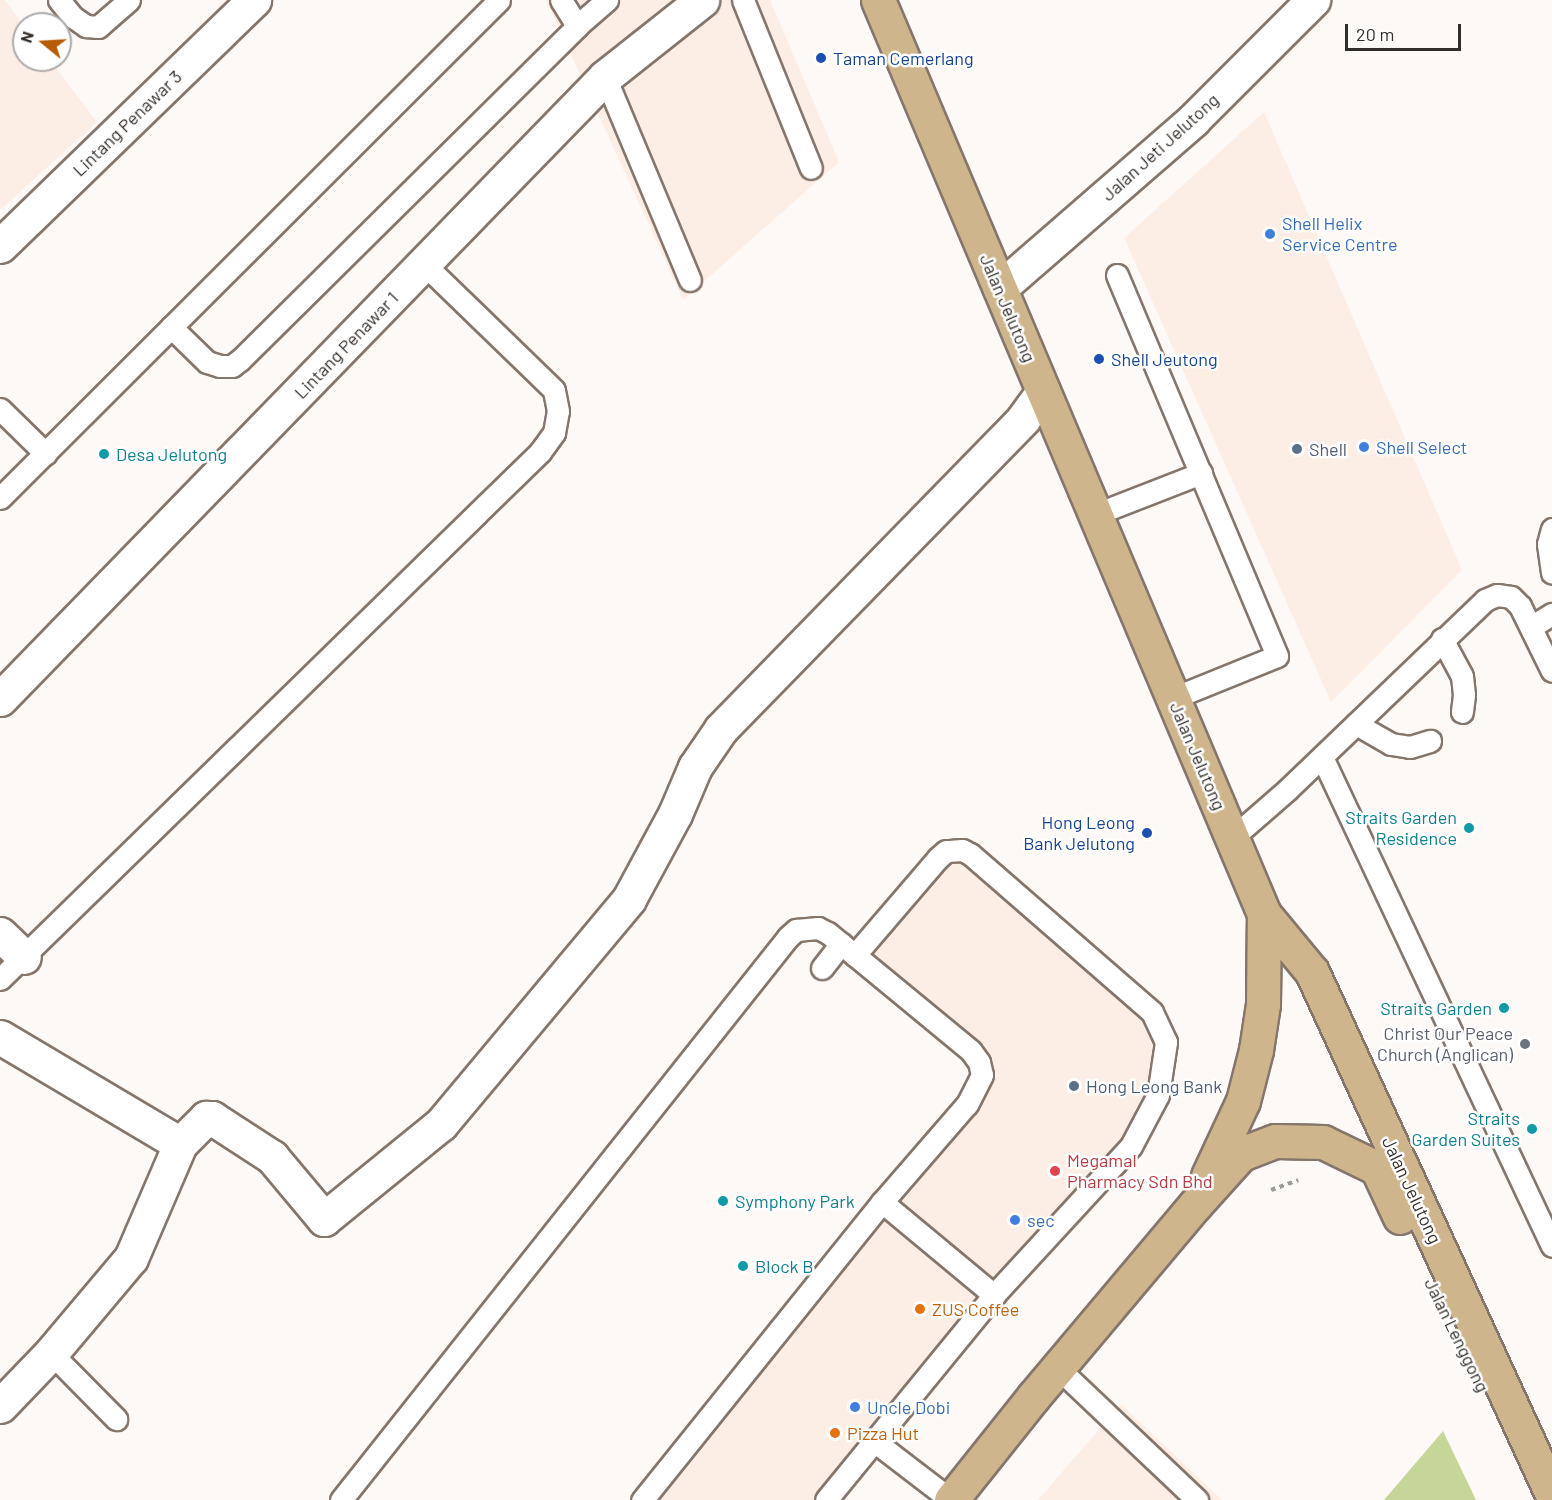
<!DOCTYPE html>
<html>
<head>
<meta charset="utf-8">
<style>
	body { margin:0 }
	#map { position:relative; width:1552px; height:1500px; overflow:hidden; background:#fdf9f7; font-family:Barlow,sans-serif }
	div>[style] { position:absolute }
	.built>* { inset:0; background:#fdeee5 }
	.green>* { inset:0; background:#c6d698 }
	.path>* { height:4px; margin-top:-2px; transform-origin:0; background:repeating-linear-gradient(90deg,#9e9a97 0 4.5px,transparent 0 9px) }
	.roads { filter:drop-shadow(2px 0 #85766c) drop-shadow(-2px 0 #85766c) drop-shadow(0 2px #85766c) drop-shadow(0 -2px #85766c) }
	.lane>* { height:21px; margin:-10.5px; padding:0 10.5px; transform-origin:10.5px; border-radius:10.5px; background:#fff }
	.street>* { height:33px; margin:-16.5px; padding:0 16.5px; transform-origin:16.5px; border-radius:16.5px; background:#fff }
	.primary>* { height:33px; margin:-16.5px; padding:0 16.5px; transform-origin:16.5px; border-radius:16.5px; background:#cfb58c }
	.dots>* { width:16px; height:16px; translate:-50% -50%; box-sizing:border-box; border:3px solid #fff; border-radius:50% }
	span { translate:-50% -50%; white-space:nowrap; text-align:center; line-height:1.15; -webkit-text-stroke:5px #fff; paint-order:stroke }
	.transit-label { font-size:18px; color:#164399 }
	.left { translate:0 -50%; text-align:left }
	.right { translate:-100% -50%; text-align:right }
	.street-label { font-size:18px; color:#332d29 }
	.shop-label { font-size:18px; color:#366cbe }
	.service-label { font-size:18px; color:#4e5e75 }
	.culture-label { font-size:18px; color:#0d838f }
	.worship-label { font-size:18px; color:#5b616d }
	.health-label { font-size:18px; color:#be3a42 }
	.food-label { font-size:18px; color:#c56008 }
	.north { position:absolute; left:12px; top:12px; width:60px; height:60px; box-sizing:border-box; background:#fff; border:2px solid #adaba9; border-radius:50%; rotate:288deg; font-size:16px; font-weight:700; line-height:24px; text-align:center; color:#332d29 }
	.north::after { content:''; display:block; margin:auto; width:21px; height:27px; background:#b65b00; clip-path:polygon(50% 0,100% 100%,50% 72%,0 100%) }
	.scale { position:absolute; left:1345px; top:24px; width:116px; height:27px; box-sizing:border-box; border:3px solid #332d29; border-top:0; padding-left:8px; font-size:18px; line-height:21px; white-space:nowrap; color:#332d29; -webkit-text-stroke:4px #fff; paint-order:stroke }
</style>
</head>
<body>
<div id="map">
	<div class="built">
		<div style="clip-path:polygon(0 0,5px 0,24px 26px,24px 60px,50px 60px,97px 122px,0 210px)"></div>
		<div style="clip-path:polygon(546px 0,770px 0,839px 162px,683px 300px)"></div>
		<div style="clip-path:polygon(1264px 112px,1462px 570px,1331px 702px,1124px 238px)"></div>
		<div style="clip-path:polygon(955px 849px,1152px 1012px,1166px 1042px,1131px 1146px,826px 1500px,642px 1500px,982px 1075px,855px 955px)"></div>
		<div style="clip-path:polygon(1121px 1404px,1222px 1500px,1038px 1500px)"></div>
	</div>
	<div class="green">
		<div style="clip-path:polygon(1443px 1431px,1476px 1500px,1384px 1500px)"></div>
	</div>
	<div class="path">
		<div style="left:1271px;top:1190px;width:29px;rotate:-20deg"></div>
	</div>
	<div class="roads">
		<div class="lane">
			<div style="left:59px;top:0;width:22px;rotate:51deg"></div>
			<div style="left:73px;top:17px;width:16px;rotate:35deg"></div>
			<div style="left:86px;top:26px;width:12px;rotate:5deg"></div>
			<div style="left:98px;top:27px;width:41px;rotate:-41.1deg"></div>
			<div style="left:561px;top:0;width:31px;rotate:58deg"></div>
			<div style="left:577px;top:26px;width:40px;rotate:-41deg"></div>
			<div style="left:743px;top:0;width:181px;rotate:68deg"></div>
			<div style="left:605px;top:77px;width:220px;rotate:67.3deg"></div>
			<div style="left:1117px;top:275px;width:413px;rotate:67.2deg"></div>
			<div style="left:1277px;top:656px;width:112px;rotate:158deg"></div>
			<div style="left:171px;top:327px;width:50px;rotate:44.2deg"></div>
			<div style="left:207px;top:362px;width:14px;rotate:17deg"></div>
			<div style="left:220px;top:366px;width:12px"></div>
			<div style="left:232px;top:366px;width:10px;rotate:-37deg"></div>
			<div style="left:240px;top:360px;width:474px;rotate:-44.7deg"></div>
			<div style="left:0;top:409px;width:64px;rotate:44.4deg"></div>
			<div style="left:0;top:498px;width:705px;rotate:-44.94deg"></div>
			<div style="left:1096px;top:514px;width:113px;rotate:-21.3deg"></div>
			<div style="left:1552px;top:529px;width:16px;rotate:105deg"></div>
			<div style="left:1548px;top:544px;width:29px;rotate:82deg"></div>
			<div style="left:1531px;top:627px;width:25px;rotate:-32deg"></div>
			<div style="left:1442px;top:639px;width:42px;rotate:61.6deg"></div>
			<div style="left:1462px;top:676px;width:19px;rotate:84deg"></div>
			<div style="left:1464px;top:695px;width:17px;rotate:97deg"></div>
			<div style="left:1356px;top:724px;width:40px;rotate:29.7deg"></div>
			<div style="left:1391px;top:744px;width:19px;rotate:9deg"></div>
			<div style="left:1410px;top:747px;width:21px;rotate:-17deg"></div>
			<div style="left:1322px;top:757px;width:540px;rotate:64.81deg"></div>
			<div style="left:1232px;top:838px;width:73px;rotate:-41.1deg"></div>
			<div style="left:1287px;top:790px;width:274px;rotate:-43.8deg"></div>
			<div style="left:1485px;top:600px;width:13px;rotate:-23deg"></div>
			<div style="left:1497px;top:595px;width:14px;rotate:8deg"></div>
			<div style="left:1511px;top:597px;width:13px;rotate:45deg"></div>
			<div style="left:1520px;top:606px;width:72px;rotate:63.8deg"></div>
			<div style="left:822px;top:968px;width:31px;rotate:-52deg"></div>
			<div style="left:0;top:979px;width:755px;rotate:-44.3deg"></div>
			<div style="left:540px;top:452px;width:24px;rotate:-54deg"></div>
			<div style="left:554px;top:433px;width:22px;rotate:-80deg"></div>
			<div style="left:558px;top:411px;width:21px;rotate:-101deg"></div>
			<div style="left:554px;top:390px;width:180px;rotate:-135.9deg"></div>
			<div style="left:882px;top:1202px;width:146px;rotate:39.7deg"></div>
			<div style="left:51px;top:1353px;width:93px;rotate:45.4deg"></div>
			<div style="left:1058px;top:1368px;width:192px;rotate:43.5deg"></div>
			<div style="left:874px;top:1441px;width:97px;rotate:37.5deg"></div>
			<div style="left:341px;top:1500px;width:719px;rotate:-51.55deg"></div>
			<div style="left:788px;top:937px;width:11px;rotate:-41deg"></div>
			<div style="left:796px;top:930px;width:22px;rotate:-5deg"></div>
			<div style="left:818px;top:928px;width:11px;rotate:27deg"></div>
			<div style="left:828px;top:933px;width:185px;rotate:39.5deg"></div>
			<div style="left:971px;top:1051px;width:14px;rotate:54deg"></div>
			<div style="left:979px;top:1062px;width:13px;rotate:77deg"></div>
			<div style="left:982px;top:1075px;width:33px;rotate:117deg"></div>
			<div style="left:967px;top:1104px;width:130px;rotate:130.9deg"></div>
			<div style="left:882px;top:1202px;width:383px;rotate:128.8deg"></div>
			<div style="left:826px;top:1500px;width:265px;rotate:-50.7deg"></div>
			<div style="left:994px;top:1295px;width:202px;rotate:-47.4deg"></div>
			<div style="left:1131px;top:1146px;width:58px;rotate:-62.1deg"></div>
			<div style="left:1158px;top:1095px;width:54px;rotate:-81.4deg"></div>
			<div style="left:1166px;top:1042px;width:33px;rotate:-115deg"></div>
			<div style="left:1152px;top:1012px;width:241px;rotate:-139deg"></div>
			<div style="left:970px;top:854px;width:9px;rotate:-153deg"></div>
			<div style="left:962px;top:850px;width:16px;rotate:176deg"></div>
			<div style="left:946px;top:851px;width:11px;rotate:139deg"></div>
			<div style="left:938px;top:858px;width:128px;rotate:130.6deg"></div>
		</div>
		<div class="street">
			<div style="left:0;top:246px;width:354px;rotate:-44.1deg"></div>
			<div style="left:1000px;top:288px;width:256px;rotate:-41deg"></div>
			<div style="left:1193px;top:120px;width:170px;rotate:-45deg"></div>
			<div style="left:0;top:699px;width:868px;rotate:-45.79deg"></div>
			<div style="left:605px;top:77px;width:124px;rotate:-38.4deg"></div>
			<div style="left:0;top:934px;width:33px;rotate:44deg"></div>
			<div style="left:0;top:1037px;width:209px;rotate:30.7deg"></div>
			<div style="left:180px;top:1144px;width:37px;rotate:-45deg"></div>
			<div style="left:206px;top:1118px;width:6px"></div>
			<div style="left:212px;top:1118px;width:72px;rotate:33deg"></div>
			<div style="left:272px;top:1157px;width:81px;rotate:50deg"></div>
			<div style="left:324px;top:1219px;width:151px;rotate:-39.1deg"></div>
			<div style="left:441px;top:1124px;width:293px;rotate:-50.1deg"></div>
			<div style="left:629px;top:899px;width:97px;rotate:-61.6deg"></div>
			<div style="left:675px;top:814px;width:51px;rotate:-66.9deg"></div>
			<div style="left:695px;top:767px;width:46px;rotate:-55.6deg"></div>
			<div style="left:721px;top:729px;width:433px;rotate:-45.7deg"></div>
			<div style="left:1023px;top:419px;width:34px;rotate:-54deg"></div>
			<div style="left:0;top:1406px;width:74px;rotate:-46.1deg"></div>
			<div style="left:51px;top:1353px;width:124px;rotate:-49.9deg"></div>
			<div style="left:131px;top:1258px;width:124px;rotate:-66.7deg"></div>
		</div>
		<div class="primary">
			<div style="left:878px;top:0;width:992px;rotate:67.1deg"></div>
			<div style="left:1264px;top:914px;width:75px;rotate:50.4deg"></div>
			<div style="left:1312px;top:972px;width:575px;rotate:65.31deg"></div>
			<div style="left:1208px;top:1176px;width:83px;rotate:-65deg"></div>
			<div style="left:1243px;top:1101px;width:53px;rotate:-75.7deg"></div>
			<div style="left:1256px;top:1050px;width:47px;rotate:-81.3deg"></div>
			<div style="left:1263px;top:1004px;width:90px;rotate:-89.4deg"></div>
			<div style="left:951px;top:1500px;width:133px;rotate:-51.4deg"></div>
			<div style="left:1034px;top:1396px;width:250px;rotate:-49.9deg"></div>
			<div style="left:1195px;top:1205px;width:69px;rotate:-48deg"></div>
			<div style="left:1241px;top:1154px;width:36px;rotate:-21deg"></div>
			<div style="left:1275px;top:1141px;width:48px;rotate:1.2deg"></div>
			<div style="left:1323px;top:1142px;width:60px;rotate:25.7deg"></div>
			<div style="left:1377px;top:1168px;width:54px;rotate:64.9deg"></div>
		</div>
	</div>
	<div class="dots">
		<div style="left:821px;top:58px;background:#1a4fb4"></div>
		<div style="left:1270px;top:234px;background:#3f7fe0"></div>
		<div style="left:1099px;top:359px;background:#1a4fb4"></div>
		<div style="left:1364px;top:447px;background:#3f7fe0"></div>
		<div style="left:1297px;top:449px;background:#5c6f8a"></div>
		<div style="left:104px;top:454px;background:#0f9aa8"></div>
		<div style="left:1469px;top:828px;background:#0f9aa8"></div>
		<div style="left:1147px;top:833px;background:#1a4fb4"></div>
		<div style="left:1504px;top:1008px;background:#0f9aa8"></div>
		<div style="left:1525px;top:1044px;background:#6b7280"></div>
		<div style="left:1074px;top:1086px;background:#5c6f8a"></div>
		<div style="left:1532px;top:1129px;background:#0f9aa8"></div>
		<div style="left:1055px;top:1171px;background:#e0444e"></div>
		<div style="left:723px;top:1201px;background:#0f9aa8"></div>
		<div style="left:1015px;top:1220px;background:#3f7fe0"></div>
		<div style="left:743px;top:1266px;background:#0f9aa8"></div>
		<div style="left:920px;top:1309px;background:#e8710a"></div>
		<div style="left:855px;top:1407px;background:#3f7fe0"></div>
		<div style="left:835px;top:1433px;background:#e8710a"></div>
	</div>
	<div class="transit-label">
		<span class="left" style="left:833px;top:58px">Taman Cemerlang</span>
		<span class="left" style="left:1111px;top:359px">Shell Jeutong</span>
		<span class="right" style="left:1135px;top:833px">Hong Leong<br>Bank Jelutong</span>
	</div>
	<div class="street-label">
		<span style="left:127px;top:123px;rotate:-44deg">Lintang Penawar 3</span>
		<span style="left:1160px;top:147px;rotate:-42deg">Jalan Jeti Jelutong</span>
		<span style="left:1008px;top:308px;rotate:67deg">Jalan Jelutong</span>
		<span style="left:346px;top:345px;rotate:-46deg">Lintang Penawar 1</span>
		<span style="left:1198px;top:756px;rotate:67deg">Jalan Jelutong</span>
		<span style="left:1412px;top:1190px;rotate:65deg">Jalan Jelutong</span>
		<span style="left:1457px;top:1335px;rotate:64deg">Jalan Lenggong</span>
	</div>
	<div class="shop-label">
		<span class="left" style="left:1282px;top:234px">Shell Helix<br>Service Centre</span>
		<span class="left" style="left:1376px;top:447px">Shell Select</span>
		<span class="left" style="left:1027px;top:1220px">sec</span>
		<span class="left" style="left:867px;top:1407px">Uncle Dobi</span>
	</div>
	<div class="service-label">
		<span class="left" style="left:1309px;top:449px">Shell</span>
		<span class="left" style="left:1086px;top:1086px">Hong Leong Bank</span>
	</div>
	<div class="culture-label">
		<span class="left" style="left:116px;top:454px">Desa Jelutong</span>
		<span class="right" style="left:1457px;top:828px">Straits Garden<br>Residence</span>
		<span class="right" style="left:1492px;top:1008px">Straits Garden</span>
		<span class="right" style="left:1520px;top:1129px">Straits<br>Garden Suites</span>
		<span class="left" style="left:735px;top:1201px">Symphony Park</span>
		<span class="left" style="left:755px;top:1266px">Block B</span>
	</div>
	<div class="worship-label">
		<span class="right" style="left:1513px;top:1044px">Christ Our Peace<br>Church (Anglican)</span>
	</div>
	<div class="health-label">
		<span class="left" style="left:1067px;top:1171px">Megamal<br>Pharmacy Sdn Bhd</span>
	</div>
	<div class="food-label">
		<span class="left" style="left:932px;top:1309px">ZUS Coffee</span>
		<span class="left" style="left:847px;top:1433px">Pizza Hut</span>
	</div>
	<div class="north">N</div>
	<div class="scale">20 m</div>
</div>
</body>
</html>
